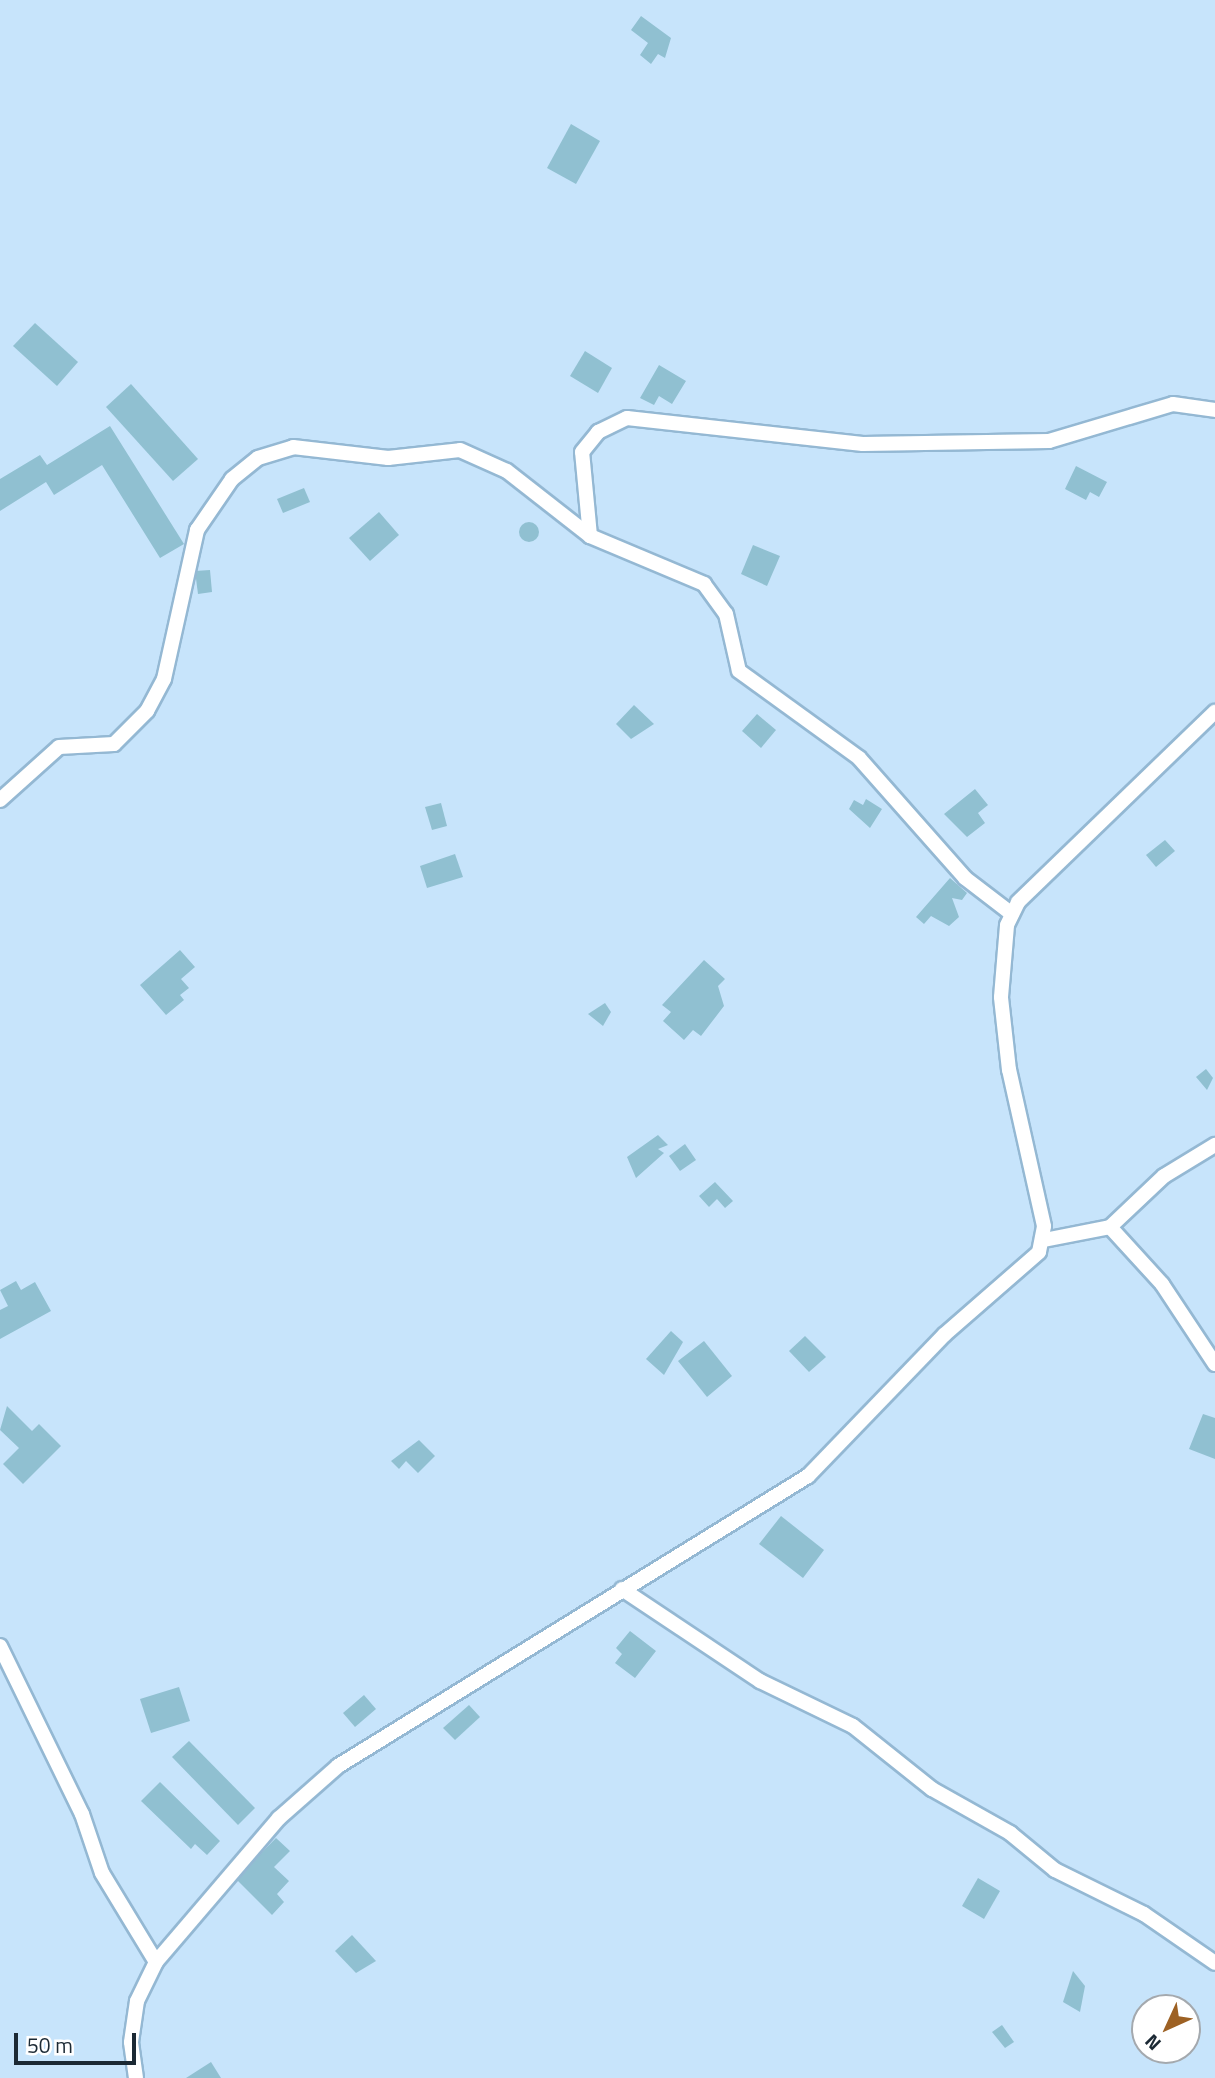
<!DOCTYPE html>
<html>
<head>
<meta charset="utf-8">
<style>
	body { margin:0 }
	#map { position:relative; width:1215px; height:2078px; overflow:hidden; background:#c7e4fb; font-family:"Titillium Web",sans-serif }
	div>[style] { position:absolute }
	.building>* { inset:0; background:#90c0d1 }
	.round { border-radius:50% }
	.roads { filter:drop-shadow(2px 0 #94b8d3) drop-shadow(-2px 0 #94b8d3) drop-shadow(0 2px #94b8d3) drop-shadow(0 -2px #94b8d3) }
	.minor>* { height:14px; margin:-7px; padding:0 7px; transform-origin:7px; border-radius:7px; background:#fff }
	span { translate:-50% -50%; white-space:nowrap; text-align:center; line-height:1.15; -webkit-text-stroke:6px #fff; paint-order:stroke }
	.north { position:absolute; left:1131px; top:1994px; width:70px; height:70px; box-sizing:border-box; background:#fff; border:2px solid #a4a9ae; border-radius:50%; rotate:225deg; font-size:19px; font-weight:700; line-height:28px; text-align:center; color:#1b2934 }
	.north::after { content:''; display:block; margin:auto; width:24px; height:32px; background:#9d6124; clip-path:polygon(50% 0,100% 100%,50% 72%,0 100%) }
	.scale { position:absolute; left:14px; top:2033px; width:122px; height:32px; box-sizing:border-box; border:4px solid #1b2934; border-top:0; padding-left:9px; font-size:21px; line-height:24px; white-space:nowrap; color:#1b2934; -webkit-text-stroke:5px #fff; paint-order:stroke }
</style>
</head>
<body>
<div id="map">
	<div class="building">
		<div style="clip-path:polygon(641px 16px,671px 38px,665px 58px,658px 54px,651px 64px,640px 55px,648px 43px,631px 30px)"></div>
		<div style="clip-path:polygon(571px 124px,600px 141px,576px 184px,547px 168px)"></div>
		<div style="clip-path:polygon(35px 323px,78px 362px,57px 386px,13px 346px)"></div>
		<div style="clip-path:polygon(585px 351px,612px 368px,598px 393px,570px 376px)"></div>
		<div style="clip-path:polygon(659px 365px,686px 381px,672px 404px,659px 396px,654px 405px,640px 398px)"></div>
		<div style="clip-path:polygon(131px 384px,198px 459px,173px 481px,106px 407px)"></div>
		<div style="clip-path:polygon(110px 426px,184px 544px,160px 558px,102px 465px,54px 495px,46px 482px,0 511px,0 479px,40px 455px,47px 465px)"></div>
		<div style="clip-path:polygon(1076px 466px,1107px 482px,1099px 497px,1090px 492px,1086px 500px,1065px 489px)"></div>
		<div style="clip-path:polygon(304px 488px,310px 502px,283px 513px,277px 499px)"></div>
		<div style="clip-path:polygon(379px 512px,399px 535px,370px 561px,349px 538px)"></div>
		<div class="round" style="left:519px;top:522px;width:20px;height:20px"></div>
		<div style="clip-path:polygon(753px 545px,780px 556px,767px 586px,741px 574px)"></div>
		<div style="clip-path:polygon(210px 570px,212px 592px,198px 594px,195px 571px)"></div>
		<div style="clip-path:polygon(634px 705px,654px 724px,631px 739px,616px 724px)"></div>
		<div style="clip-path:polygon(757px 714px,776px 730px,761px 748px,742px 731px)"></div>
		<div style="clip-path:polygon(975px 789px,988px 805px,978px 813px,985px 823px,967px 837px,944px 814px)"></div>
		<div style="clip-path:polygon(866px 799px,882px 809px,870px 828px,849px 809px,854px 800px,863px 805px)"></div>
		<div style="clip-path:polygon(441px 803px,447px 826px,432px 830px,425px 807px)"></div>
		<div style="clip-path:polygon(1165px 840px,1175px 851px,1156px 867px,1146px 855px)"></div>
		<div style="clip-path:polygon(455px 854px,463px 877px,427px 888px,420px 866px)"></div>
		<div style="clip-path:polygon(950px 878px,967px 893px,962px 900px,952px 898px,959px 917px,949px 926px,931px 916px,924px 924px,916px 917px)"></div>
		<div style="clip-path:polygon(180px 950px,195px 967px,181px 979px,189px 988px,180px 995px,184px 1000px,166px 1015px,140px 985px)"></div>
		<div style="clip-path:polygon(704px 960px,725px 979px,718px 986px,724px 1006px,701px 1036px,693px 1030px,684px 1040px,663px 1021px,671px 1012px,662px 1005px)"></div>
		<div style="clip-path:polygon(605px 1003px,611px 1012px,603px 1026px,588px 1014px)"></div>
		<div style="clip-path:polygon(1206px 1069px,1213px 1078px,1207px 1090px,1196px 1077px)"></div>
		<div style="clip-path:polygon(658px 1135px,668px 1145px,658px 1149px,664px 1153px,636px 1178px,627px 1157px)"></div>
		<div style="clip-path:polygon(685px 1144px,696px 1160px,680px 1171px,669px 1156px)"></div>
		<div style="clip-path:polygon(715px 1182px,733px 1201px,725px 1208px,717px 1199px,709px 1207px,699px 1196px)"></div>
		<div style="clip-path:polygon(16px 1281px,21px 1290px,35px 1282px,51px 1311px,0 1339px,0 1310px,8px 1306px,0 1290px)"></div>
		<div style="clip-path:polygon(671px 1331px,683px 1342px,664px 1375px,646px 1359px)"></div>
		<div style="clip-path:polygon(805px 1336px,826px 1357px,809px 1372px,789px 1351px)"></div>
		<div style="clip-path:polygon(704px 1341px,732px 1376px,707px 1397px,678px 1361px)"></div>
		<div style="clip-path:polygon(7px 1406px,32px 1431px,39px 1424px,61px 1446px,23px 1484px,3px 1464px,19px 1448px,0 1430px)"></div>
		<div style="clip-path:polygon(1203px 1414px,1215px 1418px,1215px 1459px,1189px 1449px)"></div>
		<div style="clip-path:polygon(419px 1440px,435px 1456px,418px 1473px,406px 1461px,399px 1469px,391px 1461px)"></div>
		<div style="clip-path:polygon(781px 1516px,824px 1550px,803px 1578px,759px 1544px)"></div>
		<div style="clip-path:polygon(630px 1631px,656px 1651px,635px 1678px,615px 1663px,622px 1654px,616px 1648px)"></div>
		<div style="clip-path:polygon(179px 1687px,190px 1721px,151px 1733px,140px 1699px)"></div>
		<div style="clip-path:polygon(364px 1695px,376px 1709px,355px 1727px,343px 1713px)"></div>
		<div style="clip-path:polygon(469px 1705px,480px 1717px,455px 1740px,443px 1728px)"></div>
		<div style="clip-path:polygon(189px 1741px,255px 1808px,238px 1825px,172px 1757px)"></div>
		<div style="clip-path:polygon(160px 1782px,220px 1841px,207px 1855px,195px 1844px,191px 1849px,141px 1801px)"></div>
		<div style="clip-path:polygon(276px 1838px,290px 1851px,274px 1867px,289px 1881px,277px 1894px,284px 1902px,272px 1915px,236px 1879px)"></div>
		<div style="clip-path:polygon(978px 1878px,1000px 1891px,984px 1919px,962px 1906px)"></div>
		<div style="clip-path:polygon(352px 1935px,376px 1961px,356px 1973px,335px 1951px)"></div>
		<div style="clip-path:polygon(1073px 1971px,1085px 1986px,1080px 2012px,1063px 2002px)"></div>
		<div style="clip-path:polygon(1002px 2025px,1014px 2042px,1005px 2048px,992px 2032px)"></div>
		<div style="clip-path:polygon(211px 2062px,221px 2078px,186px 2078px)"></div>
	</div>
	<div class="roads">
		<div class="minor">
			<div style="left:590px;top:536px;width:84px;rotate:-95.4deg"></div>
			<div style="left:582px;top:452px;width:26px;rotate:-51deg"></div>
			<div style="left:598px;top:432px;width:32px;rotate:-26deg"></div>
			<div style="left:627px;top:418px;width:237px;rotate:6.3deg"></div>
			<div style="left:863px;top:444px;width:186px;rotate:-0.9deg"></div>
			<div style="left:1049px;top:441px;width:129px;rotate:-16.6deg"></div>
			<div style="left:1173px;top:404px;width:42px;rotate:8.1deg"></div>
			<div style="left:0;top:800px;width:79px;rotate:-41.9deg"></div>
			<div style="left:59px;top:747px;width:55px;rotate:-3.1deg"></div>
			<div style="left:114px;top:744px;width:47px;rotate:-45deg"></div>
			<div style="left:147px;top:711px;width:36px;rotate:-62deg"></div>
			<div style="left:164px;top:679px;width:153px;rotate:-77.5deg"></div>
			<div style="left:197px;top:530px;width:62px;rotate:-55.5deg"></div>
			<div style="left:232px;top:479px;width:33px;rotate:-39deg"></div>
			<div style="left:258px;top:458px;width:37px;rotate:-17deg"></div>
			<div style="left:293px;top:447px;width:96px;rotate:6.6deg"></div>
			<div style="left:388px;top:458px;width:72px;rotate:-6.3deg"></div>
			<div style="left:460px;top:450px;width:51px;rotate:24.1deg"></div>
			<div style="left:507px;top:471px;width:105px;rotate:38.1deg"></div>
			<div style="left:590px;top:536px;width:124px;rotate:22.8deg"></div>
			<div style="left:704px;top:584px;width:37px;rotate:54deg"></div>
			<div style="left:726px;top:614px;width:58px;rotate:77.2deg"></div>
			<div style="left:739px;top:671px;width:148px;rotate:35.9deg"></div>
			<div style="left:859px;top:758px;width:160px;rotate:48.5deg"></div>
			<div style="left:965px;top:878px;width:59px;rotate:37.5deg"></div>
			<div style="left:1110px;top:1227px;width:74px;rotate:-43.4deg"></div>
			<div style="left:1164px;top:1176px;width:60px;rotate:-31.3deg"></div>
			<div style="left:1044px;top:1240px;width:67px;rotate:-11.1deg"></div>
			<div style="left:1110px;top:1227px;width:77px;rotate:47.6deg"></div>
			<div style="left:1162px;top:1284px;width:96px;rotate:56.5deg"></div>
			<div style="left:622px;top:1589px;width:166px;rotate:33.7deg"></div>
			<div style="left:760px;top:1681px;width:103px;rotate:25.8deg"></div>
			<div style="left:853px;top:1726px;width:101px;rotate:38.6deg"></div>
			<div style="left:932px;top:1789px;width:90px;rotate:29.4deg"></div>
			<div style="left:1010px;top:1833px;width:58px;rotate:39.4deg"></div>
			<div style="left:1055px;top:1870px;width:99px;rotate:26.3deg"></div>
			<div style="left:1144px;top:1914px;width:86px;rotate:34.6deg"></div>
			<div style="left:0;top:1646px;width:187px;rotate:64deg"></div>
			<div style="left:82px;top:1814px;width:62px;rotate:71.3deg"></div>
			<div style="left:102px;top:1873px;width:104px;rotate:58.8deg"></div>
			<div style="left:136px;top:2078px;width:36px;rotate:-98deg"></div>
			<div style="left:131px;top:2042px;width:41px;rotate:-81.7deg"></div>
			<div style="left:137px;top:2001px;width:43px;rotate:-64deg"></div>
			<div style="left:156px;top:1962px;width:189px;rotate:-49.5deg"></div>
			<div style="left:279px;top:1818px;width:79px;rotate:-41.4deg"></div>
			<div style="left:338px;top:1766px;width:552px;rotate:-31.68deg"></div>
			<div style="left:808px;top:1476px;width:196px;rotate:-46deg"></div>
			<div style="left:944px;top:1335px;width:126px;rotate:-41.1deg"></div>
			<div style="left:1039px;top:1252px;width:26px;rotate:-79deg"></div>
			<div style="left:1044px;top:1226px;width:160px;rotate:-102.6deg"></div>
			<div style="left:1009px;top:1070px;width:73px;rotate:-96.3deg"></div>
			<div style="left:1001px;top:997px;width:72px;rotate:-85.2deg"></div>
			<div style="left:1007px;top:925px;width:25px;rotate:-64deg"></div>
			<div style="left:1018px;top:902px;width:274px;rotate:-44deg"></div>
		</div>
	</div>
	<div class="north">N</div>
	<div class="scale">50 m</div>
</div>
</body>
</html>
